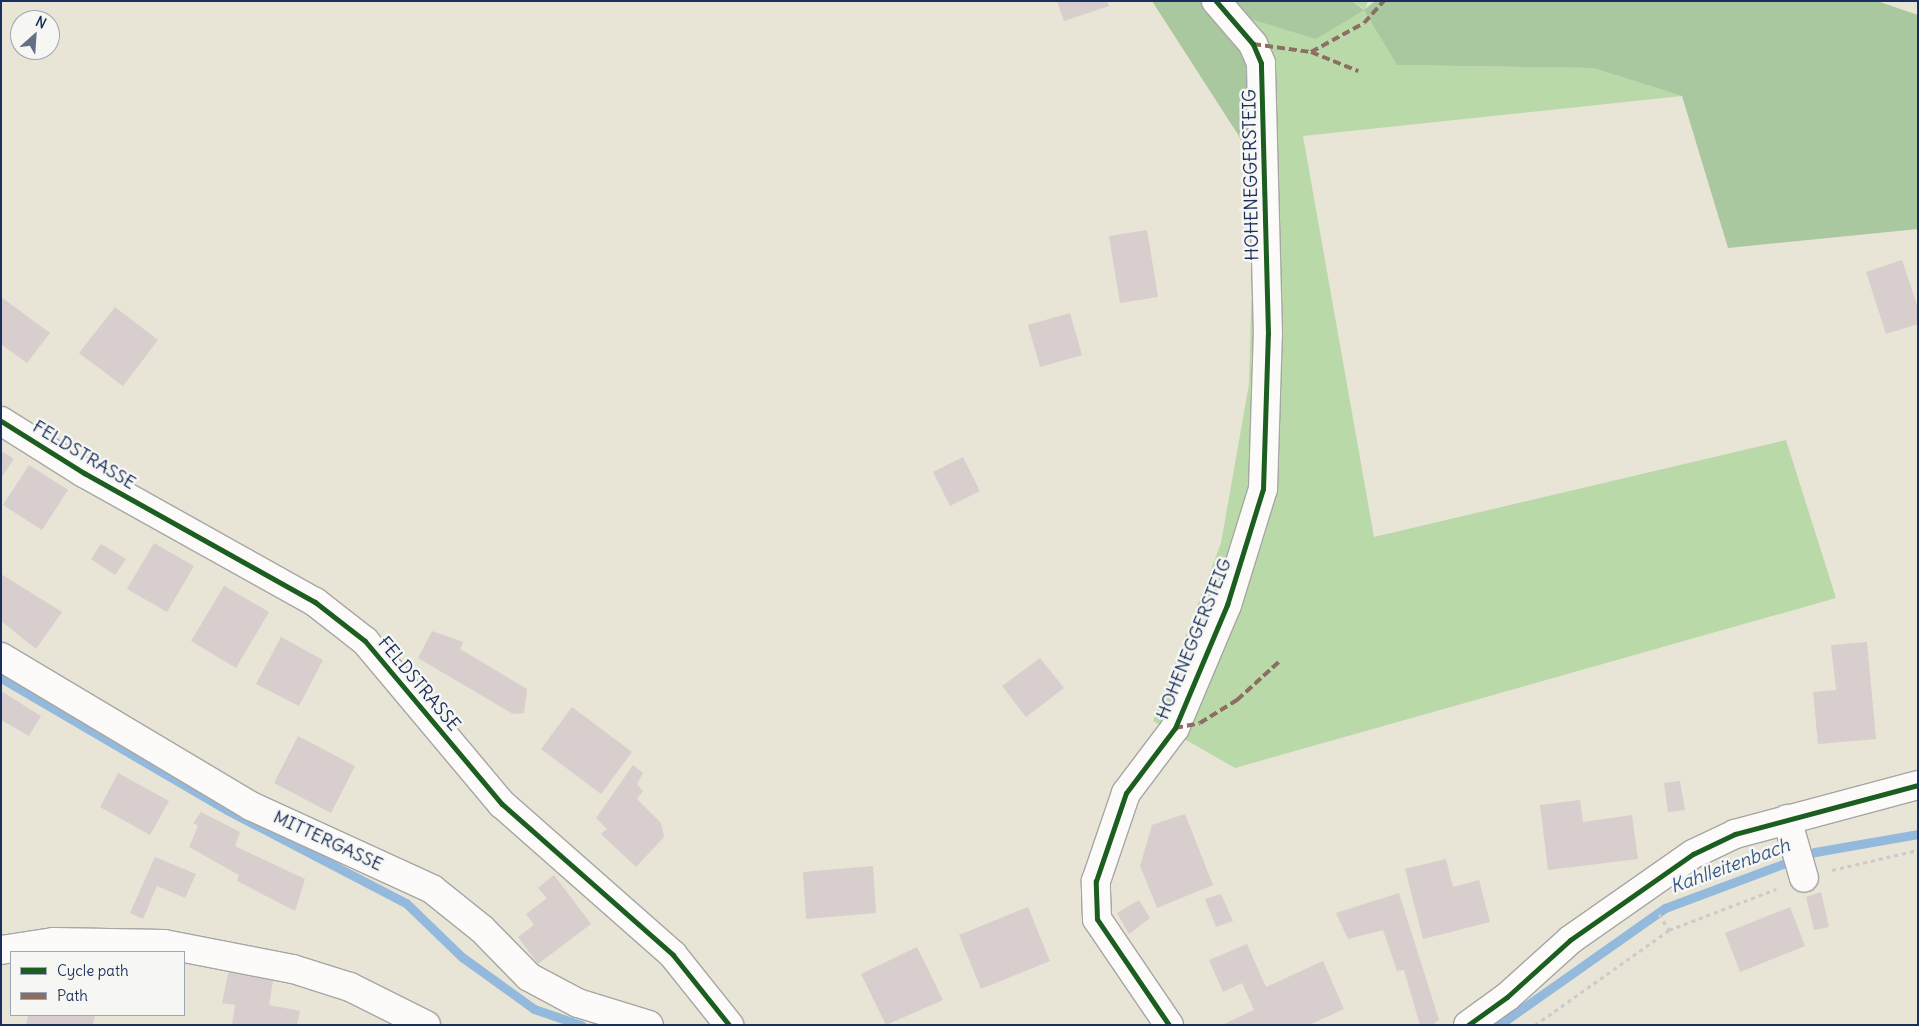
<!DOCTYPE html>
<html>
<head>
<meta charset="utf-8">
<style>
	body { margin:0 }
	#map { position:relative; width:1919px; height:1026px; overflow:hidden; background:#e8e4d6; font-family:Delius,sans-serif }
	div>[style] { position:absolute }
	.green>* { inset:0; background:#bad9a9 }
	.forest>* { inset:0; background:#aac89f }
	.stream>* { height:9px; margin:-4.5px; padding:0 4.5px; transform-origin:4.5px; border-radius:4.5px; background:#93badc }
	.building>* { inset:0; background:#d8cecd }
	.path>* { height:3px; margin-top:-1.5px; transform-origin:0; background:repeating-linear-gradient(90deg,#cbcbcc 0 4px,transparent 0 8px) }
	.roads { filter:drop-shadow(1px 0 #a6a6a4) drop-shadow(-1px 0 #a6a6a4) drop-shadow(0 1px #a6a6a4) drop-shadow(0 -1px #a6a6a4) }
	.minor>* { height:28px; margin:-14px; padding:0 14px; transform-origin:14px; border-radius:14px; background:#fcfbf9 }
	.quiet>* { height:4px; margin-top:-2px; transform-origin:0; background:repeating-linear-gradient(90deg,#8d6e63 0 8px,transparent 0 12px) }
	.cycleway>* { height:5px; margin:-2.5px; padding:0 2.5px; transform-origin:2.5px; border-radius:2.5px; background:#1b5e20 }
	span { translate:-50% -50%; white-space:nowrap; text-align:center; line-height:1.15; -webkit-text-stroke:5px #f6f6f2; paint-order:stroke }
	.street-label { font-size:18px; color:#1b2f5e }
	.water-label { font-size:19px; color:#38598b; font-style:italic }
	.frame { position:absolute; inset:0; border:2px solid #1b2f5e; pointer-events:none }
	.legend { position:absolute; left:10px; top:951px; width:175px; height:65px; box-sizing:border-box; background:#f6f6f2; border:1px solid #9ea6b7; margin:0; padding:6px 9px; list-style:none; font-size:15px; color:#1b2f5e }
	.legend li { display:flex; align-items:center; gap:10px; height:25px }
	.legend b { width:25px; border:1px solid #9ea6b7 }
	.north { position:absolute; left:10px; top:10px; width:50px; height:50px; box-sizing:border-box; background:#f6f6f2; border:1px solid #9ea6b7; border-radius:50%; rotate:26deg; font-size:14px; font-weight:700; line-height:20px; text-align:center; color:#1b2f5e }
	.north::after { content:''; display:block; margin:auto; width:18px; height:22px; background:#636e88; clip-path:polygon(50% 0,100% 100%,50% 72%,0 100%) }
</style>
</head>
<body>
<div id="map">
	<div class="green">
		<div style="clip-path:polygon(1352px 1px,1368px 1px,1365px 10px,1397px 65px,1593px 68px,1682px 96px,1303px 136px,1374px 537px,1786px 440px,1836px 598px,1235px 768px,1153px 721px,1221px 543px,1249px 384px,1255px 161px,1241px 16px,1364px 9px)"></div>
	</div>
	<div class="forest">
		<div style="clip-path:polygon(1152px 1px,1352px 1px,1364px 10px,1375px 1px,1877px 1px,1918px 15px,1918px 229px,1728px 248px,1682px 96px,1593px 68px,1397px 65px,1364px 10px,1316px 39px,1241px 16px,1255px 161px)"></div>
	</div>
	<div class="stream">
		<div style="left:1px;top:678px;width:262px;rotate:30.3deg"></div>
		<div style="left:227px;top:810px;width:202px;rotate:27.5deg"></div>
		<div style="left:406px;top:903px;width:78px;rotate:44deg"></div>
		<div style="left:462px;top:957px;width:89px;rotate:35.8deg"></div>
		<div style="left:534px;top:1009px;width:50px;rotate:18.8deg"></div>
		<div style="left:1499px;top:1025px;width:203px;rotate:-35.2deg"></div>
		<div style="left:1665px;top:908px;width:160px;rotate:-20.5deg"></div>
		<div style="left:1815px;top:852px;width:105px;rotate:-9.9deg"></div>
	</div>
	<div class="building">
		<div style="clip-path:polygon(1057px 1px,1107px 1px,1109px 6px,1064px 21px)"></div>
		<div style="clip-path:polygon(1147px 230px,1158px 297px,1120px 303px,1109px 236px)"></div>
		<div style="clip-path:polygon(1902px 260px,1918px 308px,1918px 324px,1886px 334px,1866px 272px)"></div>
		<div style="clip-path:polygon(1px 297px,50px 333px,27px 363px,1px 344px)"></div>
		<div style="clip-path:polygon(115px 307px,158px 340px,123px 386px,79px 353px)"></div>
		<div style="clip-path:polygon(1070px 313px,1082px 355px,1040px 367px,1028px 325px)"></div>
		<div style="clip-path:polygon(1px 451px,14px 459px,1px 478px)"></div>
		<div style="clip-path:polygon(963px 457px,980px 491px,950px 506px,933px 472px)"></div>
		<div style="clip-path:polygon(29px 465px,68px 490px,42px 530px,3px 505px)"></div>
		<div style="clip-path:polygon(154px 543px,194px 566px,167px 612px,127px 589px)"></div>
		<div style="clip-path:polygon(101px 544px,126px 559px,115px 575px,91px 559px)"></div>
		<div style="clip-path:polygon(1px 574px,62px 612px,36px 649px,1px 621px)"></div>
		<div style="clip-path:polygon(224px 586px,269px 612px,236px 668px,191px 641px)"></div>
		<div style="clip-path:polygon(432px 631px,463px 642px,460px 649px,527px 689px,524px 713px,513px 714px,418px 658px)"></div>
		<div style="clip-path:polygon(281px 637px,323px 660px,299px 706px,256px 684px)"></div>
		<div style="clip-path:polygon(1867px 642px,1876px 739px,1818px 744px,1813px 692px,1836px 690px,1831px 645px)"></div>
		<div style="clip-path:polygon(1040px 658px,1064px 688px,1026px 717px,1002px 686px)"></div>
		<div style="clip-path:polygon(1px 691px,41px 716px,29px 736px,1px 720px)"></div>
		<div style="clip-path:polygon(572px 707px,632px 752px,601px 794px,541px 749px)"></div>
		<div style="clip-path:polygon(298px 736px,355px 766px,331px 813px,274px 783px)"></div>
		<div style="clip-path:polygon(633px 765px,643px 773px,637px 784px,643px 791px,637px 799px,661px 823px,664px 837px,636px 867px,601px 834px,607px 829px,596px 818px)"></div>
		<div style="clip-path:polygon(118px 773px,169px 801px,150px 835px,100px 807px)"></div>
		<div style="clip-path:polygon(1680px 781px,1685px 810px,1668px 812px,1664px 783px)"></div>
		<div style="clip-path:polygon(1580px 800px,1583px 822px,1632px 815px,1638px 859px,1548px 870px,1540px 805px)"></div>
		<div style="clip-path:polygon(201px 812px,240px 832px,235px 846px,305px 879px,295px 911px,237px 881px,239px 875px,189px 847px,198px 826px,193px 823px)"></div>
		<div style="clip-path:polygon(1185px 814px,1213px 885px,1157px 908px,1140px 866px,1152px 825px)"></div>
		<div style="clip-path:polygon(155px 857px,196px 874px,185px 898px,157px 886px,143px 919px,130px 913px)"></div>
		<div style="clip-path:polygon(1446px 859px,1453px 887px,1479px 880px,1490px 922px,1423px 939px,1405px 869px)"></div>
		<div style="clip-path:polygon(873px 866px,876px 913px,806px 919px,803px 872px)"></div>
		<div style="clip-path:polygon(554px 875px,591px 924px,538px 964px,518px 937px,534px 925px,526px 914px,547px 898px,538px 888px)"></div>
		<div style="clip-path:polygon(1821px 892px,1829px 927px,1814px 930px,1806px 897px)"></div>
		<div style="clip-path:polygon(1399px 893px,1439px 1020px,1432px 1025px,1420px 1025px,1404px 970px,1397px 971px,1383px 930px,1348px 939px,1336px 913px)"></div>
		<div style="clip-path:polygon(1221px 894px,1233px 921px,1216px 927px,1205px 899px)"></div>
		<div style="clip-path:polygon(1139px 900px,1150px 918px,1129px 934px,1117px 913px)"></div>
		<div style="clip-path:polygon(1028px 907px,1050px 961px,981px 989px,959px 935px)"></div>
		<div style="clip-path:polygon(1790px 907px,1805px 946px,1740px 972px,1725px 933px)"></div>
		<div style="clip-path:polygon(1247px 944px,1266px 987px,1323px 961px,1344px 1009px,1309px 1025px,1222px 1025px,1254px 1010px,1242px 983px,1223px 992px,1209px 960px)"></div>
		<div style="clip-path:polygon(917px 947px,943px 1000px,886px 1025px,861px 974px)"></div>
		<div style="clip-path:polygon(229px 969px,273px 981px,269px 1005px,300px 1011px,297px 1025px,232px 1025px,235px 1005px,222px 1003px)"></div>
		<div style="clip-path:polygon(28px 1015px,95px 1015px,93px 1025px,26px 1025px)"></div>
	</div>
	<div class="path">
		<div style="left:1832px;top:870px;width:88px;rotate:-13.1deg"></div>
		<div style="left:1659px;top:914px;width:19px;rotate:58deg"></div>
		<div style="left:1535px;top:1025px;width:164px;rotate:-35.3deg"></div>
		<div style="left:1669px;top:930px;width:115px;rotate:-21deg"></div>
	</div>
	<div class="roads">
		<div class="minor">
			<div style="left:1px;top:421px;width:98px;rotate:32.1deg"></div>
			<div style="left:84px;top:473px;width:265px;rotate:29.2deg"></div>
			<div style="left:315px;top:602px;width:63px;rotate:38deg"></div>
			<div style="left:365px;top:641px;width:213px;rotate:50deg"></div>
			<div style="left:502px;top:804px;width:228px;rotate:41.4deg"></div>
			<div style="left:673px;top:955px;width:90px;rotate:51.3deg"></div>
			<div style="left:1px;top:657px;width:291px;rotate:30.8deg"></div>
			<div style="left:251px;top:806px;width:199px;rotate:24.6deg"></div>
			<div style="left:432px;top:889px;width:64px;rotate:38.7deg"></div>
			<div style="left:482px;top:929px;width:67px;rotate:45.6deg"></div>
			<div style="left:529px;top:977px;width:55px;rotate:28deg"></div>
			<div style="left:578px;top:1003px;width:74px;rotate:17.2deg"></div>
			<div style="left:1787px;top:819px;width:61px;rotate:73.9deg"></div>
			<div style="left:1px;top:950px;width:53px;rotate:-8.7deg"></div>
			<div style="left:53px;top:942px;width:111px;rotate:1deg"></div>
			<div style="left:164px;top:944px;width:131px;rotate:11deg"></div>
			<div style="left:293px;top:969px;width:60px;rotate:17.5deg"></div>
			<div style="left:350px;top:987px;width:85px;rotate:26.6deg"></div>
			<div style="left:1169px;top:1025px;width:128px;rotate:-124.2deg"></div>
			<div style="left:1097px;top:919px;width:38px;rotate:-92deg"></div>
			<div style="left:1096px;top:881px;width:93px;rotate:-71.2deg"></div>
			<div style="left:1126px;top:793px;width:81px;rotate:-53deg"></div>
			<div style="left:1175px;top:728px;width:134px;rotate:-67.1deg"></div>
			<div style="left:1227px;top:605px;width:121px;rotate:-72.8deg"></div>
			<div style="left:1263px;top:489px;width:155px;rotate:-88.2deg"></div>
			<div style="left:1268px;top:334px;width:271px;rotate:-91.5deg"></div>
			<div style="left:1261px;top:63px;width:21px;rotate:-113deg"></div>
			<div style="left:1253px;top:44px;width:57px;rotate:-130.7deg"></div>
			<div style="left:1468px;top:1025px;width:48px;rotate:-35.7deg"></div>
			<div style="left:1507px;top:997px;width:85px;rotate:-42.1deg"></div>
			<div style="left:1570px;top:940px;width:150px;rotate:-35deg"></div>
			<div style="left:1693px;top:854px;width:47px;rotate:-25.5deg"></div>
			<div style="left:1735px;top:834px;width:189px;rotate:-15deg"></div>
		</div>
	</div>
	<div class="quiet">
		<div style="left:1253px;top:44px;width:59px;rotate:7.9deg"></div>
		<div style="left:1311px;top:52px;width:60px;rotate:-28.7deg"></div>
		<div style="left:1364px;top:23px;width:30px;rotate:-48deg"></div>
		<div style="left:1311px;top:52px;width:51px;rotate:22deg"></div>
		<div style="left:1175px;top:728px;width:25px;rotate:-11deg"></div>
		<div style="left:1200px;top:723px;width:44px;rotate:-31.9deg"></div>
		<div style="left:1237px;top:700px;width:59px;rotate:-42.3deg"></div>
	</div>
	<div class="cycleway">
		<div style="left:1px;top:421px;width:98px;rotate:32.1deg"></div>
		<div style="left:84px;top:473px;width:265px;rotate:29.2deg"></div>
		<div style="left:315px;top:602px;width:63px;rotate:38deg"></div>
		<div style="left:365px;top:641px;width:213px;rotate:50deg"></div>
		<div style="left:502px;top:804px;width:228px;rotate:41.4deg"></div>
		<div style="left:673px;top:955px;width:90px;rotate:51.3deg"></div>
		<div style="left:1169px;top:1025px;width:128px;rotate:-124.2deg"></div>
		<div style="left:1097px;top:919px;width:38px;rotate:-92deg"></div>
		<div style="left:1096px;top:881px;width:93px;rotate:-71.2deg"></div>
		<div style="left:1126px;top:793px;width:81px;rotate:-53deg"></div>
		<div style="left:1175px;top:728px;width:134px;rotate:-67.1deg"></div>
		<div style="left:1227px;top:605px;width:121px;rotate:-72.8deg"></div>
		<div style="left:1263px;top:489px;width:155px;rotate:-88.2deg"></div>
		<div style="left:1268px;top:334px;width:271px;rotate:-91.5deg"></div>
		<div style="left:1261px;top:63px;width:21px;rotate:-113deg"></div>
		<div style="left:1253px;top:44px;width:57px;rotate:-130.7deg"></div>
		<div style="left:1468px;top:1025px;width:48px;rotate:-35.7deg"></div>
		<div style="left:1507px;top:997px;width:85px;rotate:-42.1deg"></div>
		<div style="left:1570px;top:940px;width:150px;rotate:-35deg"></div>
		<div style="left:1693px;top:854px;width:47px;rotate:-25.5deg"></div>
		<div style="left:1735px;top:834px;width:189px;rotate:-15deg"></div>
	</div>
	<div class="street-label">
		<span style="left:1251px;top:175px;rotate:-91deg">HOHENEGGERSTEIG</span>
		<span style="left:84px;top:455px;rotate:31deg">FELDSTRASSE</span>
		<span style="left:1194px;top:639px;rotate:-68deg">HOHENEGGERSTEIG</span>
		<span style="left:419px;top:684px;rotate:50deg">FELDSTRASSE</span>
		<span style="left:328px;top:841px;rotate:25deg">MITTERGASSE</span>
	</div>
	<div class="water-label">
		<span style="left:1730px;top:866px;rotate:-20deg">Kahlleitenbach</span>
	</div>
	<div class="frame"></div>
	<ul class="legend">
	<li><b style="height:6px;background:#1b5e20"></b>Cycle path</li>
	<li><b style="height:6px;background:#8d6e63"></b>Path</li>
	</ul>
	<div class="north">N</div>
</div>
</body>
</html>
